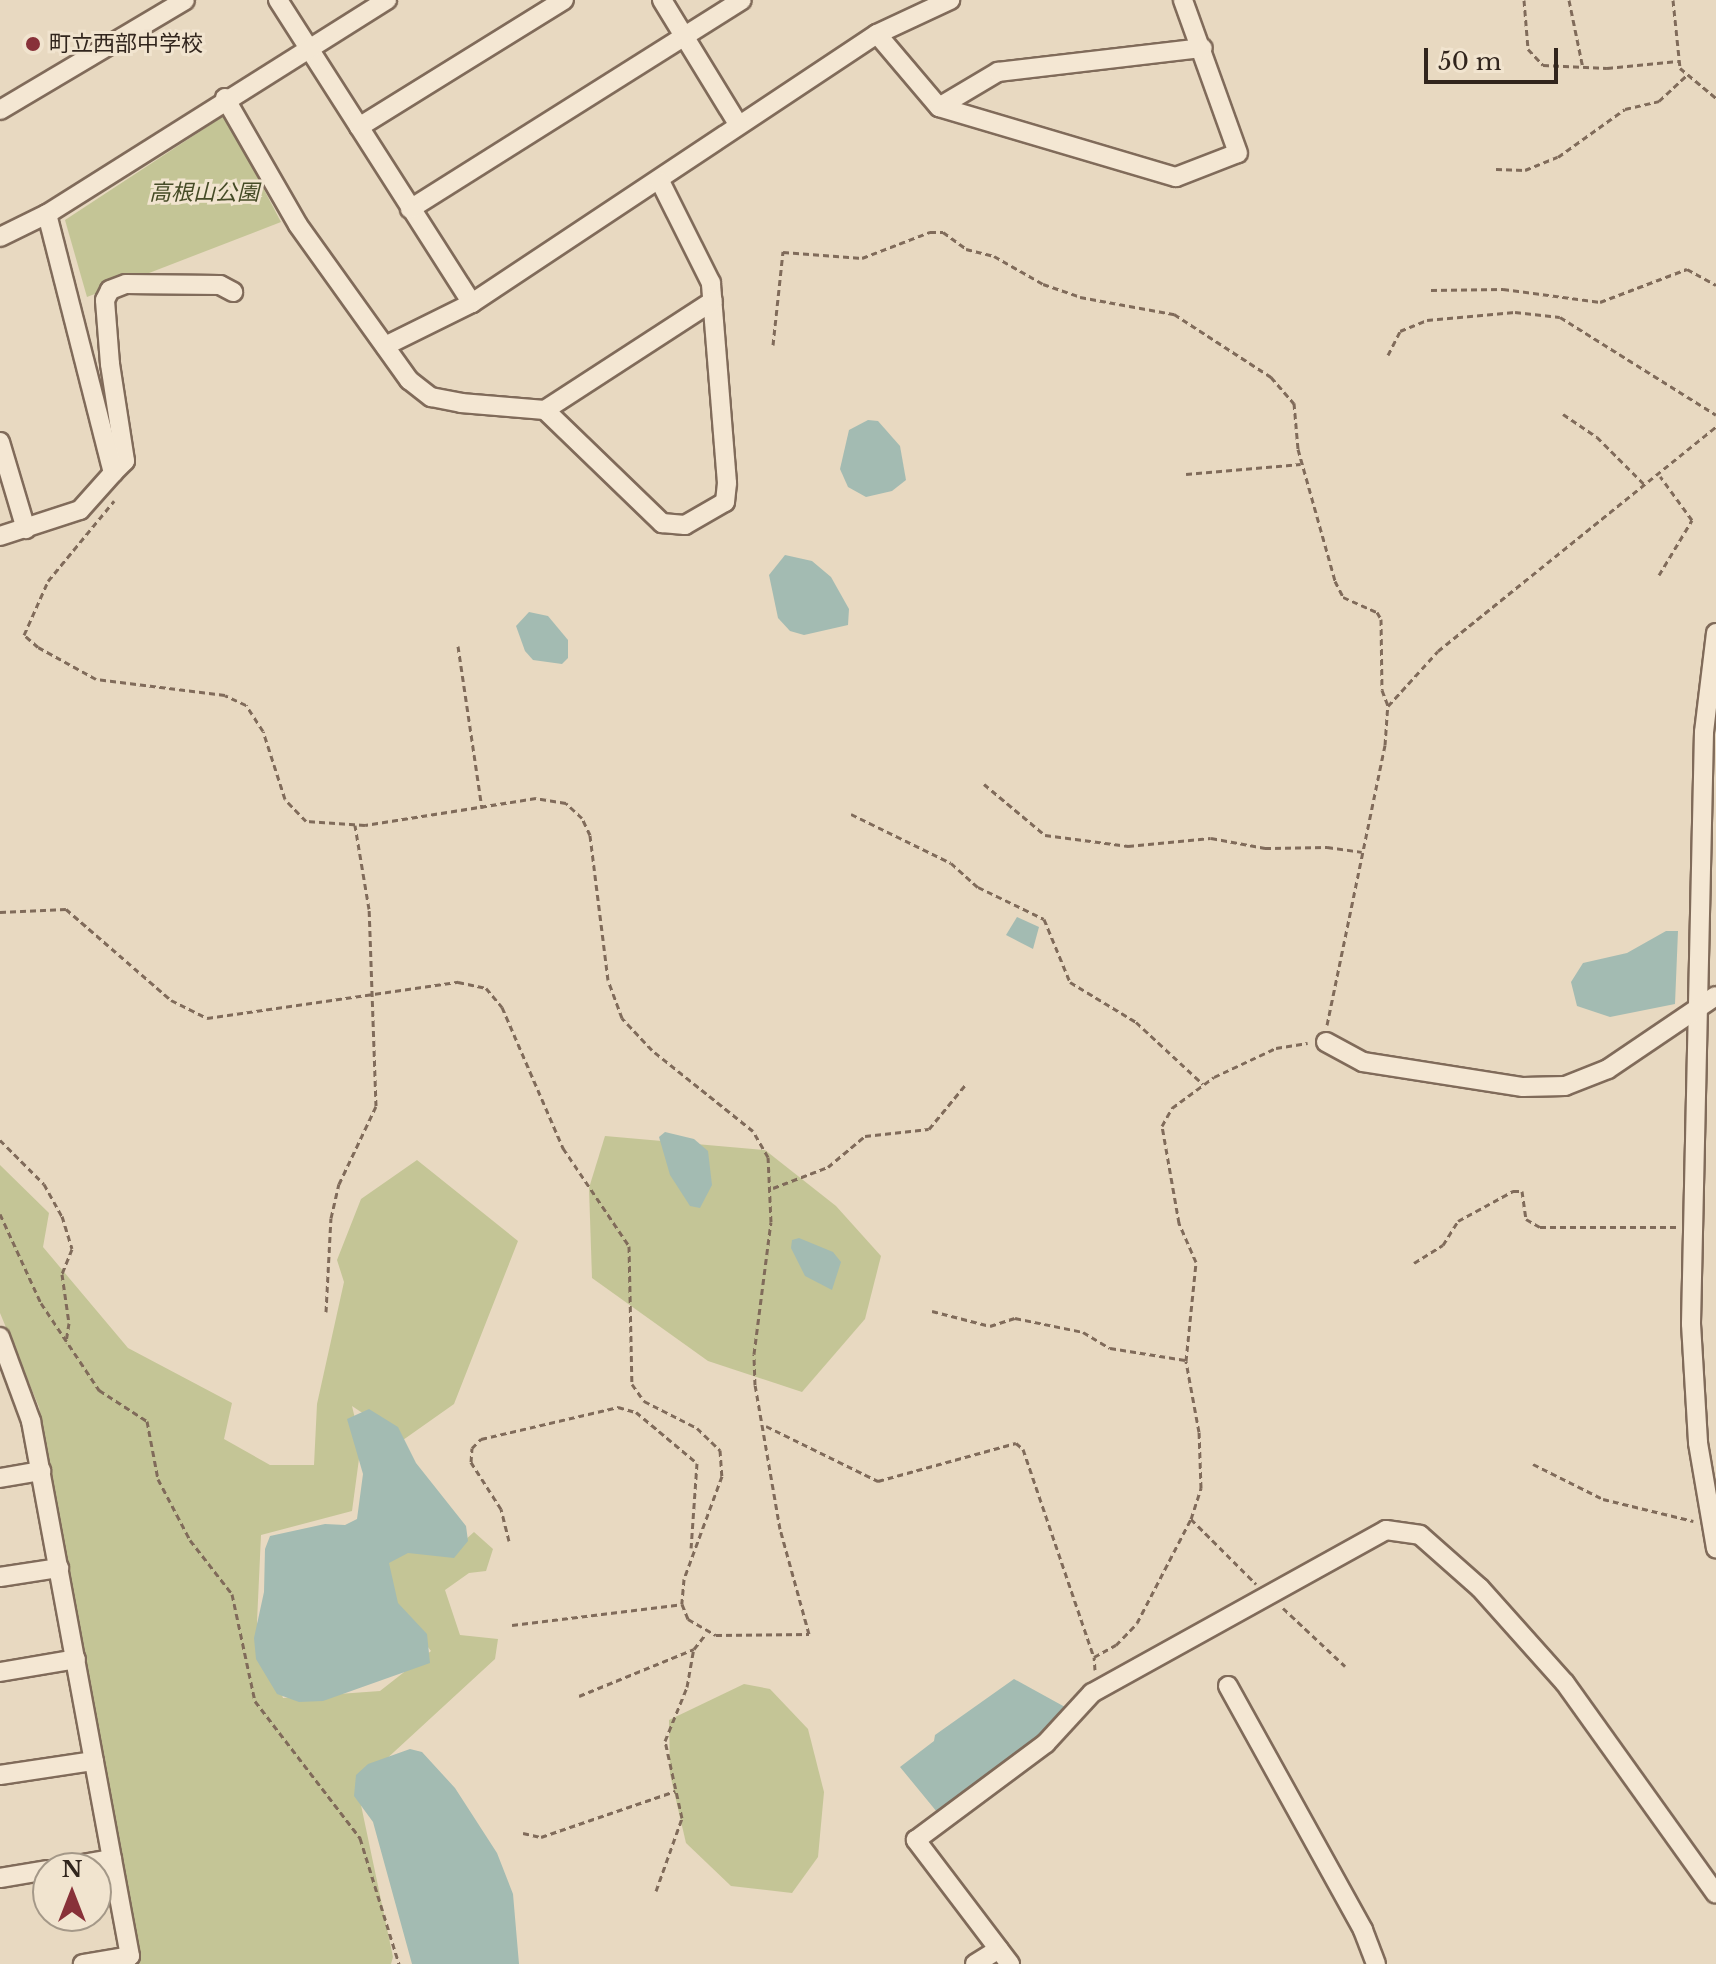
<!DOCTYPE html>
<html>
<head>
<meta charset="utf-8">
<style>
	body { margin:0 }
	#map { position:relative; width:1716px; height:1964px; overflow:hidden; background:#e8d9c1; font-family:"Libre Baskerville","Noto Sans JP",serif }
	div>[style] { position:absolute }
	.green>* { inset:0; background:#c4c596 }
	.water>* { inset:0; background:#a3bbb2 }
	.path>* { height:3px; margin-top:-1.5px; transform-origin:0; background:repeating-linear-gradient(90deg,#806b5a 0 6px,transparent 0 10px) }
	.roads { filter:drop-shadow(2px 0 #806b5a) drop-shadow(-2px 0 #806b5a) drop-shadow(0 2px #806b5a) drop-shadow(0 -2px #806b5a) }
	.minor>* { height:18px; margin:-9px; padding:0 9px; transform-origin:9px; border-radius:9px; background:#f4e7d3 }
	.dots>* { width:22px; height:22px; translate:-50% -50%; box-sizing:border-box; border:4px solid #f1e4cf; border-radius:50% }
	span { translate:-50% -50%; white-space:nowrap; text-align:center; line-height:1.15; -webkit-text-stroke:6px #f1e4cf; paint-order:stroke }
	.poi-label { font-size:22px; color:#31251d }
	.left { translate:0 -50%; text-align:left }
	.park-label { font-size:22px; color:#454b26; font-style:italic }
	.north { position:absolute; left:32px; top:1852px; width:80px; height:80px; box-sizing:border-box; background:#f1e4cf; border:2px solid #a49888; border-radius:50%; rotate:0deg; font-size:22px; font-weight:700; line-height:32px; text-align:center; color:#31251d }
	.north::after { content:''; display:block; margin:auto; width:28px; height:36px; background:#883139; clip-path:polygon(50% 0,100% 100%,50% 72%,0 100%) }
	.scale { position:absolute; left:1424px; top:48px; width:134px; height:36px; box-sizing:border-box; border:4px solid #31251d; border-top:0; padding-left:10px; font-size:24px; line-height:28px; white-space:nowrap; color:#31251d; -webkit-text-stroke:6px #f1e4cf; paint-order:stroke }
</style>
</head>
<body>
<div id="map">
	<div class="green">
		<div style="clip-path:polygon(225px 115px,281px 222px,87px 297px,65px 220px)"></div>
		<div style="clip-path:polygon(605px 1136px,765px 1150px,836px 1206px,881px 1256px,865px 1319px,802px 1392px,708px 1361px,592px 1278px,589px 1188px)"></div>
		<div style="clip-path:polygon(417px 1160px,518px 1241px,454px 1404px,403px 1440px,352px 1406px,361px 1444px,352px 1511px,261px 1535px,257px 1622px,283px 1698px,380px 1691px,431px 1651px,395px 1604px,386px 1560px,419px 1546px,454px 1550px,474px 1532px,493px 1549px,486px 1571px,469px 1573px,445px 1590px,460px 1635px,498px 1639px,495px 1659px,357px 1786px,393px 1957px,391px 1964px,139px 1964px,39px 1407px,0 1313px,0 1165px,49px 1213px,43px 1247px,128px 1348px,232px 1403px,224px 1439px,270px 1465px,314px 1465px,317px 1404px,344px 1282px,337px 1260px,361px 1199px)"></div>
		<div style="clip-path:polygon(744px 1684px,770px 1689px,808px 1729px,824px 1792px,818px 1857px,792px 1893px,731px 1886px,686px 1843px,670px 1774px,669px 1720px)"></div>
	</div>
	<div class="water">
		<div style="clip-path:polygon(868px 420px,878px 421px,900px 446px,906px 480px,892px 491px,866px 497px,848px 487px,840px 469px,849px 430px)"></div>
		<div style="clip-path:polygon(785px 555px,812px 561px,831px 577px,849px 609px,848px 625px,804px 635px,790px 631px,778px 618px,769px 575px)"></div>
		<div style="clip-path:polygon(529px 612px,548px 616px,568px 640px,568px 658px,562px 664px,533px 660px,525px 651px,516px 626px)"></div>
		<div style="clip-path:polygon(1017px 917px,1039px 927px,1033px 949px,1006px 935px)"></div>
		<div style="clip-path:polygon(1666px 931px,1678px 931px,1675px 1004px,1610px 1017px,1577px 1006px,1571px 982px,1583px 963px,1627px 953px)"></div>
		<div style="clip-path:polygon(665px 1132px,694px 1139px,708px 1151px,712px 1185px,700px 1208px,690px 1206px,670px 1175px,659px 1137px)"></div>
		<div style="clip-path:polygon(799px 1238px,833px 1252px,841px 1262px,832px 1290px,805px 1276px,791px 1248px,792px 1240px)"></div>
		<div style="clip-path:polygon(369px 1409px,398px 1427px,416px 1463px,466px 1526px,468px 1541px,454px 1558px,408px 1553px,389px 1563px,398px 1603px,427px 1634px,430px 1663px,323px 1701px,299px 1702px,277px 1694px,256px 1659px,254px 1638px,264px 1592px,265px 1549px,270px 1536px,325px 1524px,345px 1525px,357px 1519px,363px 1474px,347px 1419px)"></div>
		<div style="clip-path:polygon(1014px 1679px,1065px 1707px,1049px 1730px,937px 1812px,900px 1767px,934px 1741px,935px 1735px)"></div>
		<div style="clip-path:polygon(410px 1749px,422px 1752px,455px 1788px,497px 1853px,513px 1894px,519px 1964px,412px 1964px,373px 1822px,354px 1796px,356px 1775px,368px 1764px)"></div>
	</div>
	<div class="path">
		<div style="left:1524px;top:0;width:49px;rotate:85.3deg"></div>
		<div style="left:1528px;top:49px;width:22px;rotate:47deg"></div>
		<div style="left:1543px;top:65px;width:64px;rotate:2.7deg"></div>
		<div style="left:1607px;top:68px;width:71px;rotate:-5.6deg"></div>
		<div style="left:1569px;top:0;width:69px;rotate:78.4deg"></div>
		<div style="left:1673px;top:0;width:68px;rotate:84.1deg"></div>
		<div style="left:1680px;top:68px;width:47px;rotate:39.8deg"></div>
		<div style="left:1496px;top:169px;width:29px;rotate:2deg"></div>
		<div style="left:1525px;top:170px;width:35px;rotate:-22deg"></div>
		<div style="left:1558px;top:157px;width:82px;rotate:-35.6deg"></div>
		<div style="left:1625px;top:109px;width:35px;rotate:-13deg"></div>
		<div style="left:1659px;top:101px;width:38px;rotate:-43deg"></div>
		<div style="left:1431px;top:290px;width:72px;rotate:-0.8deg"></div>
		<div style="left:1503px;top:289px;width:98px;rotate:7.6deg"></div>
		<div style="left:1600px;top:302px;width:93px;rotate:-20.8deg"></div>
		<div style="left:1687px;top:269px;width:33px;rotate:29deg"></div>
		<div style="left:773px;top:345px;width:94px;rotate:-83.9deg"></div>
		<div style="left:783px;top:252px;width:79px;rotate:4.3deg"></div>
		<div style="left:862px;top:258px;width:73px;rotate:-20.9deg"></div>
		<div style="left:930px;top:232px;width:13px"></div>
		<div style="left:943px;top:232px;width:29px;rotate:36deg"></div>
		<div style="left:966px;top:249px;width:29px;rotate:14deg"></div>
		<div style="left:994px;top:256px;width:56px;rotate:29.7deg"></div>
		<div style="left:1043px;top:284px;width:39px;rotate:19deg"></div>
		<div style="left:1080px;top:297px;width:96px;rotate:10.3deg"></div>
		<div style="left:1174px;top:314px;width:116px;rotate:33deg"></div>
		<div style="left:1271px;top:377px;width:35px;rotate:49deg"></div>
		<div style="left:1294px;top:403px;width:46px;rotate:85deg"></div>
		<div style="left:1298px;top:449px;width:137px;rotate:74.3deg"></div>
		<div style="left:1335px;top:581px;width:18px;rotate:63deg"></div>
		<div style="left:1343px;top:597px;width:37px;rotate:24deg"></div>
		<div style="left:1377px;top:612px;width:8px;rotate:60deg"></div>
		<div style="left:1381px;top:619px;width:71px;rotate:89.2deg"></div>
		<div style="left:1382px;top:690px;width:17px;rotate:69deg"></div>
		<div style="left:1388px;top:355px;width:27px;rotate:-63deg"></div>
		<div style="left:1400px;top:331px;width:29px;rotate:-22deg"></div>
		<div style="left:1427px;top:320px;width:88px;rotate:-5.2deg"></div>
		<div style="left:1515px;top:312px;width:45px;rotate:6.3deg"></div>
		<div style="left:1560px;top:317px;width:184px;rotate:32.1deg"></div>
		<div style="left:1563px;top:414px;width:41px;rotate:34.1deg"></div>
		<div style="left:1597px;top:437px;width:69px;rotate:45deg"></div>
		<div style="left:1186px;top:474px;width:115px;rotate:-5deg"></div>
		<div style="left:1659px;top:575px;width:64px;rotate:-59deg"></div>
		<div style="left:1692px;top:520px;width:54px;rotate:-126deg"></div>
		<div style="left:458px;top:646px;width:164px;rotate:81.6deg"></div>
		<div style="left:984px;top:784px;width:80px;rotate:39.9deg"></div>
		<div style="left:1045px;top:835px;width:84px;rotate:7.5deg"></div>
		<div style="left:1128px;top:846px;width:83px;rotate:-5.5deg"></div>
		<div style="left:1211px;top:838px;width:55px;rotate:10.5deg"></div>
		<div style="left:1265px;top:848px;width:62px;rotate:-0.9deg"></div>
		<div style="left:1327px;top:847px;width:35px;rotate:8deg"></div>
		<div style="left:851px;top:814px;width:111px;rotate:26.1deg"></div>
		<div style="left:951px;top:863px;width:36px;rotate:42deg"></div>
		<div style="left:978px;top:887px;width:73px;rotate:25.9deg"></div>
		<div style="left:1044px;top:919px;width:68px;rotate:67.6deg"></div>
		<div style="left:1070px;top:982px;width:77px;rotate:31.2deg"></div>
		<div style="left:1136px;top:1022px;width:91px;rotate:42.8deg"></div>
		<div style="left:0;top:912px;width:66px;rotate:-2.6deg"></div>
		<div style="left:66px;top:909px;width:139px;rotate:40.9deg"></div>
		<div style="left:171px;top:1000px;width:40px;rotate:26.6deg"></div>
		<div style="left:207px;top:1018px;width:254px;rotate:-8.2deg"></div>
		<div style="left:458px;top:982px;width:29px;rotate:12deg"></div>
		<div style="left:486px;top:988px;width:25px;rotate:50deg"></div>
		<div style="left:502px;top:1007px;width:154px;rotate:66.6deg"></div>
		<div style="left:563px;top:1148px;width:118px;rotate:56deg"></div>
		<div style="left:629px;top:1246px;width:138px;rotate:88.8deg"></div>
		<div style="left:632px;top:1384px;width:21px;rotate:55deg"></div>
		<div style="left:644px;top:1401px;width:59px;rotate:27deg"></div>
		<div style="left:697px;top:1428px;width:32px;rotate:44deg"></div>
		<div style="left:720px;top:1450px;width:26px;rotate:86deg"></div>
		<div style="left:722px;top:1476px;width:110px;rotate:110.3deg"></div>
		<div style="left:684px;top:1579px;width:25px;rotate:95deg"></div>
		<div style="left:682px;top:1604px;width:16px;rotate:68deg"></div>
		<div style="left:688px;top:1619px;width:32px;rotate:30deg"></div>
		<div style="left:716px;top:1635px;width:93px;rotate:-0.6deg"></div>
		<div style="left:809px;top:1634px;width:109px;rotate:-105.4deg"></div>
		<div style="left:780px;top:1529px;width:146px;rotate:-99.8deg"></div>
		<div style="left:755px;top:1385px;width:31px;rotate:-92deg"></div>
		<div style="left:754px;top:1354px;width:133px;rotate:-82.7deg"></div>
		<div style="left:771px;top:1222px;width:65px;rotate:-92.6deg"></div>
		<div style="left:768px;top:1157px;width:30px;rotate:-120deg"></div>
		<div style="left:753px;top:1131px;width:129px;rotate:-141.3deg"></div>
		<div style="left:652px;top:1050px;width:44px;rotate:-133.2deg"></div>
		<div style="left:622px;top:1018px;width:40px;rotate:-110.2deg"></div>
		<div style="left:608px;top:980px;width:146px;rotate:-97.1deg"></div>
		<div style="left:590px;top:835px;width:19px;rotate:-115deg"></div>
		<div style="left:582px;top:818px;width:22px;rotate:-137deg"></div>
		<div style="left:566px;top:803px;width:30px;rotate:-171deg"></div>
		<div style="left:536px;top:798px;width:173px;rotate:171deg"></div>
		<div style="left:365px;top:825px;width:59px;rotate:-176.1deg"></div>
		<div style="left:306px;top:821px;width:30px;rotate:-134deg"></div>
		<div style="left:285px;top:799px;width:71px;rotate:-107.9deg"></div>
		<div style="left:263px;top:731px;width:31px;rotate:-123deg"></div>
		<div style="left:246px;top:705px;width:23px;rotate:-155deg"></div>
		<div style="left:225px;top:695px;width:130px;rotate:-172.9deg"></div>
		<div style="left:96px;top:679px;width:66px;rotate:-151.1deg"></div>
		<div style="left:38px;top:647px;width:18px;rotate:-139deg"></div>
		<div style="left:24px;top:635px;width:59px;rotate:-66deg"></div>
		<div style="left:48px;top:581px;width:104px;rotate:-50.5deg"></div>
		<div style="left:1327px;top:1025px;width:286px;rotate:-78.3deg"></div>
		<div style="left:1385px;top:745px;width:39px;rotate:-86deg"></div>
		<div style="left:1388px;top:706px;width:74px;rotate:-47.7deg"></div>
		<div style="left:1438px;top:651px;width:357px;rotate:-38.9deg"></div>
		<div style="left:0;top:1140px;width:62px;rotate:45deg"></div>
		<div style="left:44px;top:1184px;width:37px;rotate:61deg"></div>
		<div style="left:62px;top:1216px;width:34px;rotate:73deg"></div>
		<div style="left:72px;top:1249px;width:27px;rotate:112deg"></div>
		<div style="left:62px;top:1274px;width:49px;rotate:81.9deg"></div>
		<div style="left:69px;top:1323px;width:20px;rotate:99deg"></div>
		<div style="left:773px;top:1188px;width:59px;rotate:-20.9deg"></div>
		<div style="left:828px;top:1167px;width:48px;rotate:-40deg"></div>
		<div style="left:865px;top:1136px;width:64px;rotate:-6.2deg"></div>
		<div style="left:929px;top:1129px;width:58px;rotate:-50.6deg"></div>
		<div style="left:0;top:1214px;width:98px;rotate:65.3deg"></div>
		<div style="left:41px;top:1303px;width:105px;rotate:56.3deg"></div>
		<div style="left:99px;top:1390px;width:57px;rotate:32.9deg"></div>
		<div style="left:147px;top:1421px;width:59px;rotate:79.3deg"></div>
		<div style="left:158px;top:1479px;width:69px;rotate:62.3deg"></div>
		<div style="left:190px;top:1540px;width:68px;rotate:52.1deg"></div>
		<div style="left:232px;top:1594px;width:109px;rotate:77.9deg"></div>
		<div style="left:255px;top:1701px;width:173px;rotate:52.5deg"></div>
		<div style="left:360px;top:1838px;width:132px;rotate:72.8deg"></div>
		<div style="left:1414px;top:1263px;width:34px;rotate:-32deg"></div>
		<div style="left:1443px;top:1245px;width:28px;rotate:-58deg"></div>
		<div style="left:1458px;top:1221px;width:63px;rotate:-28.6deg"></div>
		<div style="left:1513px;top:1191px;width:9px"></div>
		<div style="left:1522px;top:1191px;width:28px;rotate:82deg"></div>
		<div style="left:1526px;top:1219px;width:16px;rotate:30deg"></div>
		<div style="left:1540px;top:1227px;width:137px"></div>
		<div style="left:932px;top:1311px;width:60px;rotate:14.5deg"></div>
		<div style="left:990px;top:1326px;width:26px;rotate:-18deg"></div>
		<div style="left:1015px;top:1318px;width:69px;rotate:11.6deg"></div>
		<div style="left:1083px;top:1332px;width:31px;rotate:31deg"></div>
		<div style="left:1110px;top:1348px;width:76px;rotate:9.1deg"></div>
		<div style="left:326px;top:1312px;width:94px;rotate:-87deg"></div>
		<div style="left:331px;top:1218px;width:35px;rotate:-77deg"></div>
		<div style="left:339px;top:1184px;width:86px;rotate:-64.6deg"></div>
		<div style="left:376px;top:1106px;width:197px;rotate:-92deg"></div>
		<div style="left:369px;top:909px;width:85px;rotate:-99.5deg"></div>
		<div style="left:766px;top:1426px;width:125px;rotate:26.2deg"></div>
		<div style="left:878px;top:1481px;width:143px;rotate:-15.4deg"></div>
		<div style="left:1016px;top:1443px;width:9px;rotate:41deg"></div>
		<div style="left:1023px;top:1449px;width:220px;rotate:71.2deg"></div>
		<div style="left:1533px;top:1464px;width:78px;rotate:26.6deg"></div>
		<div style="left:1603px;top:1499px;width:93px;rotate:13.7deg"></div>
		<div style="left:1191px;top:1519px;width:92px;rotate:45deg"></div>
		<div style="left:509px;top:1541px;width:33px;rotate:-104deg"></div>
		<div style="left:501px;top:1509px;width:56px;rotate:-122.6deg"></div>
		<div style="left:471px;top:1462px;width:14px;rotate:-86deg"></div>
		<div style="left:472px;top:1448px;width:13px;rotate:-45deg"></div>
		<div style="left:481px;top:1439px;width:141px;rotate:-13.1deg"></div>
		<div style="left:618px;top:1407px;width:19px;rotate:16deg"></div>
		<div style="left:636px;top:1412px;width:80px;rotate:39.9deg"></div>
		<div style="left:697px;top:1463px;width:85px;rotate:94deg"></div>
		<div style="left:1283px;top:1608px;width:85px;rotate:43.1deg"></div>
		<div style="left:512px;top:1625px;width:171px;rotate:-7deg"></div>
		<div style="left:1095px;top:1670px;width:13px;rotate:-94deg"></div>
		<div style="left:1094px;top:1657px;width:25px;rotate:-29deg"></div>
		<div style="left:1116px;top:1645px;width:30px;rotate:-46deg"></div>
		<div style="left:1137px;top:1623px;width:117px;rotate:-62.6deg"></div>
		<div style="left:1191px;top:1519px;width:33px;rotate:-72deg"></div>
		<div style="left:1201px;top:1488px;width:56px;rotate:-92deg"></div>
		<div style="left:1199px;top:1432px;width:72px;rotate:-100.4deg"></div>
		<div style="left:1186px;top:1361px;width:100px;rotate:-84.2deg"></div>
		<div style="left:1196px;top:1262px;width:43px;rotate:-113.6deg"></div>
		<div style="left:1179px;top:1223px;width:98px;rotate:-99.9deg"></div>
		<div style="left:1162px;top:1126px;width:21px;rotate:-61deg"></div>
		<div style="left:1172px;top:1108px;width:52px;rotate:-36.4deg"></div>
		<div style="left:1214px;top:1077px;width:68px;rotate:-25.1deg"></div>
		<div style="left:1276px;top:1048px;width:32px;rotate:-9deg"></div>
		<div style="left:579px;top:1696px;width:124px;rotate:-22.2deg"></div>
		<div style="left:523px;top:1833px;width:18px;rotate:13deg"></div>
		<div style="left:541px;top:1837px;width:142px;rotate:-18.9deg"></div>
		<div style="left:656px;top:1891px;width:77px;rotate:-70.4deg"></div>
		<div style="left:682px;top:1818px;width:79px;rotate:-102.4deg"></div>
		<div style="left:665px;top:1741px;width:58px;rotate:-67.8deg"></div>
		<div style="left:687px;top:1687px;width:39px;rotate:-80deg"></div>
		<div style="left:694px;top:1649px;width:18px;rotate:-52deg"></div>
	</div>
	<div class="roads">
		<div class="minor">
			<div style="left:278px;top:0;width:360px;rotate:57.4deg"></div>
			<div style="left:472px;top:303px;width:486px;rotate:-33.6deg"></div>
			<div style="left:877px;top:34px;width:81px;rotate:-25deg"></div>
			<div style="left:662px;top:0;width:145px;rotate:58.5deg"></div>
			<div style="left:877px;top:34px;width:96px;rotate:49.7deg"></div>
			<div style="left:939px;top:107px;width:247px;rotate:16.5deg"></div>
			<div style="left:1176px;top:177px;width:66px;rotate:-21.2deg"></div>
			<div style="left:1238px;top:153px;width:163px;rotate:-109.8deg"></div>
			<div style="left:225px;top:98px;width:146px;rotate:60.1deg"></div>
			<div style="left:298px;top:225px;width:191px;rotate:54.4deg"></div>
			<div style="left:409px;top:380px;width:28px;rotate:38deg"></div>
			<div style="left:431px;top:397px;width:31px;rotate:11deg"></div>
			<div style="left:461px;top:403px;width:84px;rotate:4.8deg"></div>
			<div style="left:545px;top:410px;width:163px;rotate:44deg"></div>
			<div style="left:662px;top:523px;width:23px;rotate:5deg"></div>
			<div style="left:685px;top:525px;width:46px;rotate:-29.9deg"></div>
			<div style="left:725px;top:502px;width:19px;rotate:-84deg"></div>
			<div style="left:727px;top:483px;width:201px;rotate:-94.6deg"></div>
			<div style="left:711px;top:283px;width:114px;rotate:-116.6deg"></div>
			<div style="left:939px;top:107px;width:69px;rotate:-30.7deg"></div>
			<div style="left:998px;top:72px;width:206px;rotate:-6.7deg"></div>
			<div style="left:0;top:110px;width:215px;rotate:-30.7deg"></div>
			<div style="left:359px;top:127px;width:241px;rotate:-31.8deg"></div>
			<div style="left:410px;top:209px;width:392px;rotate:-32.2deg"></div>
			<div style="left:0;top:237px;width:52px;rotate:-26.1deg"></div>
			<div style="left:47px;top:214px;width:402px;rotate:-32.2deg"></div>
			<div style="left:385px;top:346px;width:97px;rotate:-26.3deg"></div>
			<div style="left:545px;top:410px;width:200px;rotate:-33deg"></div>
			<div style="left:0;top:442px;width:91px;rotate:73.4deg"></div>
			<div style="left:113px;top:473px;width:17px;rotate:-45deg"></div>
			<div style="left:125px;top:461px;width:98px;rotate:-98.8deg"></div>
			<div style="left:110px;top:364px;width:64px;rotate:-94.5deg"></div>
			<div style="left:105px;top:300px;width:11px;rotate:-63deg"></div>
			<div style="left:110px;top:290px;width:17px;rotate:-21deg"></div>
			<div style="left:126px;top:284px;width:94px;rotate:0.6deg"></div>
			<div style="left:220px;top:285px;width:15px;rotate:28deg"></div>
			<div style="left:0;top:536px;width:84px;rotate:-18deg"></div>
			<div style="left:80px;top:510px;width:50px;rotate:-48.3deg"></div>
			<div style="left:113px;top:473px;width:267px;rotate:-104.3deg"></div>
			<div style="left:1716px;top:633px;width:100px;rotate:96.9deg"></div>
			<div style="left:1704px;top:732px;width:592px;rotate:91.26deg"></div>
			<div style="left:1691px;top:1324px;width:119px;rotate:86.6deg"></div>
			<div style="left:1698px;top:1443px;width:107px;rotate:80.3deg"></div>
			<div style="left:1326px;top:1042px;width:42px;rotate:28.4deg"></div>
			<div style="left:1363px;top:1062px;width:162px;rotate:8.9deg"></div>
			<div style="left:1523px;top:1087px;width:42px;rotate:-1.4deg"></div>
			<div style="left:1565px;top:1086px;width:46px;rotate:-21.6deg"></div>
			<div style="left:1608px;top:1069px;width:130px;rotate:-34.1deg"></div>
			<div style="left:0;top:1337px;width:90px;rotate:69.7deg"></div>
			<div style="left:31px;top:1421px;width:544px;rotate:79.52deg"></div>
			<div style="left:130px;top:1956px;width:48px;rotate:170.3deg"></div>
			<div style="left:0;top:1478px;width:42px;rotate:-9.7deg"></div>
			<div style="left:0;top:1577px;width:60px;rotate:-8.7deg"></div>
			<div style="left:0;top:1672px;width:77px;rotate:-9.7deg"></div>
			<div style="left:1228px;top:1686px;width:279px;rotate:61deg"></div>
			<div style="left:1363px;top:1930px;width:36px;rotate:69deg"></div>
			<div style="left:0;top:1775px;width:95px;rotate:-8.5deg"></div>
			<div style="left:59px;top:1868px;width:54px;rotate:-9.6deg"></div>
			<div style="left:0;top:1878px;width:49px;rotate:-9.5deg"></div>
			<div style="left:975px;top:1964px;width:28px;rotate:-32deg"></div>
			<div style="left:1010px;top:1964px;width:156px;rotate:-127.2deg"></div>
			<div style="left:916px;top:1840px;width:162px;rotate:-36.7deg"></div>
			<div style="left:1046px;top:1743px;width:68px;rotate:-47.4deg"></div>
			<div style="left:1092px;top:1693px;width:336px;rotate:-29deg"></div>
			<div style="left:1386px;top:1530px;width:34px;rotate:8deg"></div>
			<div style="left:1420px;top:1535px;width:80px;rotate:41.5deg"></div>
			<div style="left:1480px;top:1588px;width:127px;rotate:48.2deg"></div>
			<div style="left:1565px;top:1683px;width:259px;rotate:54.4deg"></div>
		</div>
	</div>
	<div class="dots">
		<div style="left:33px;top:44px;background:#883139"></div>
	</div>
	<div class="poi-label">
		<span class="left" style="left:49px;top:44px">町立西部中学校</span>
	</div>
	<div class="park-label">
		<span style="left:204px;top:193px">高根山公園</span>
	</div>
	<div class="north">N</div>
	<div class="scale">50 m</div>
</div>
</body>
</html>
